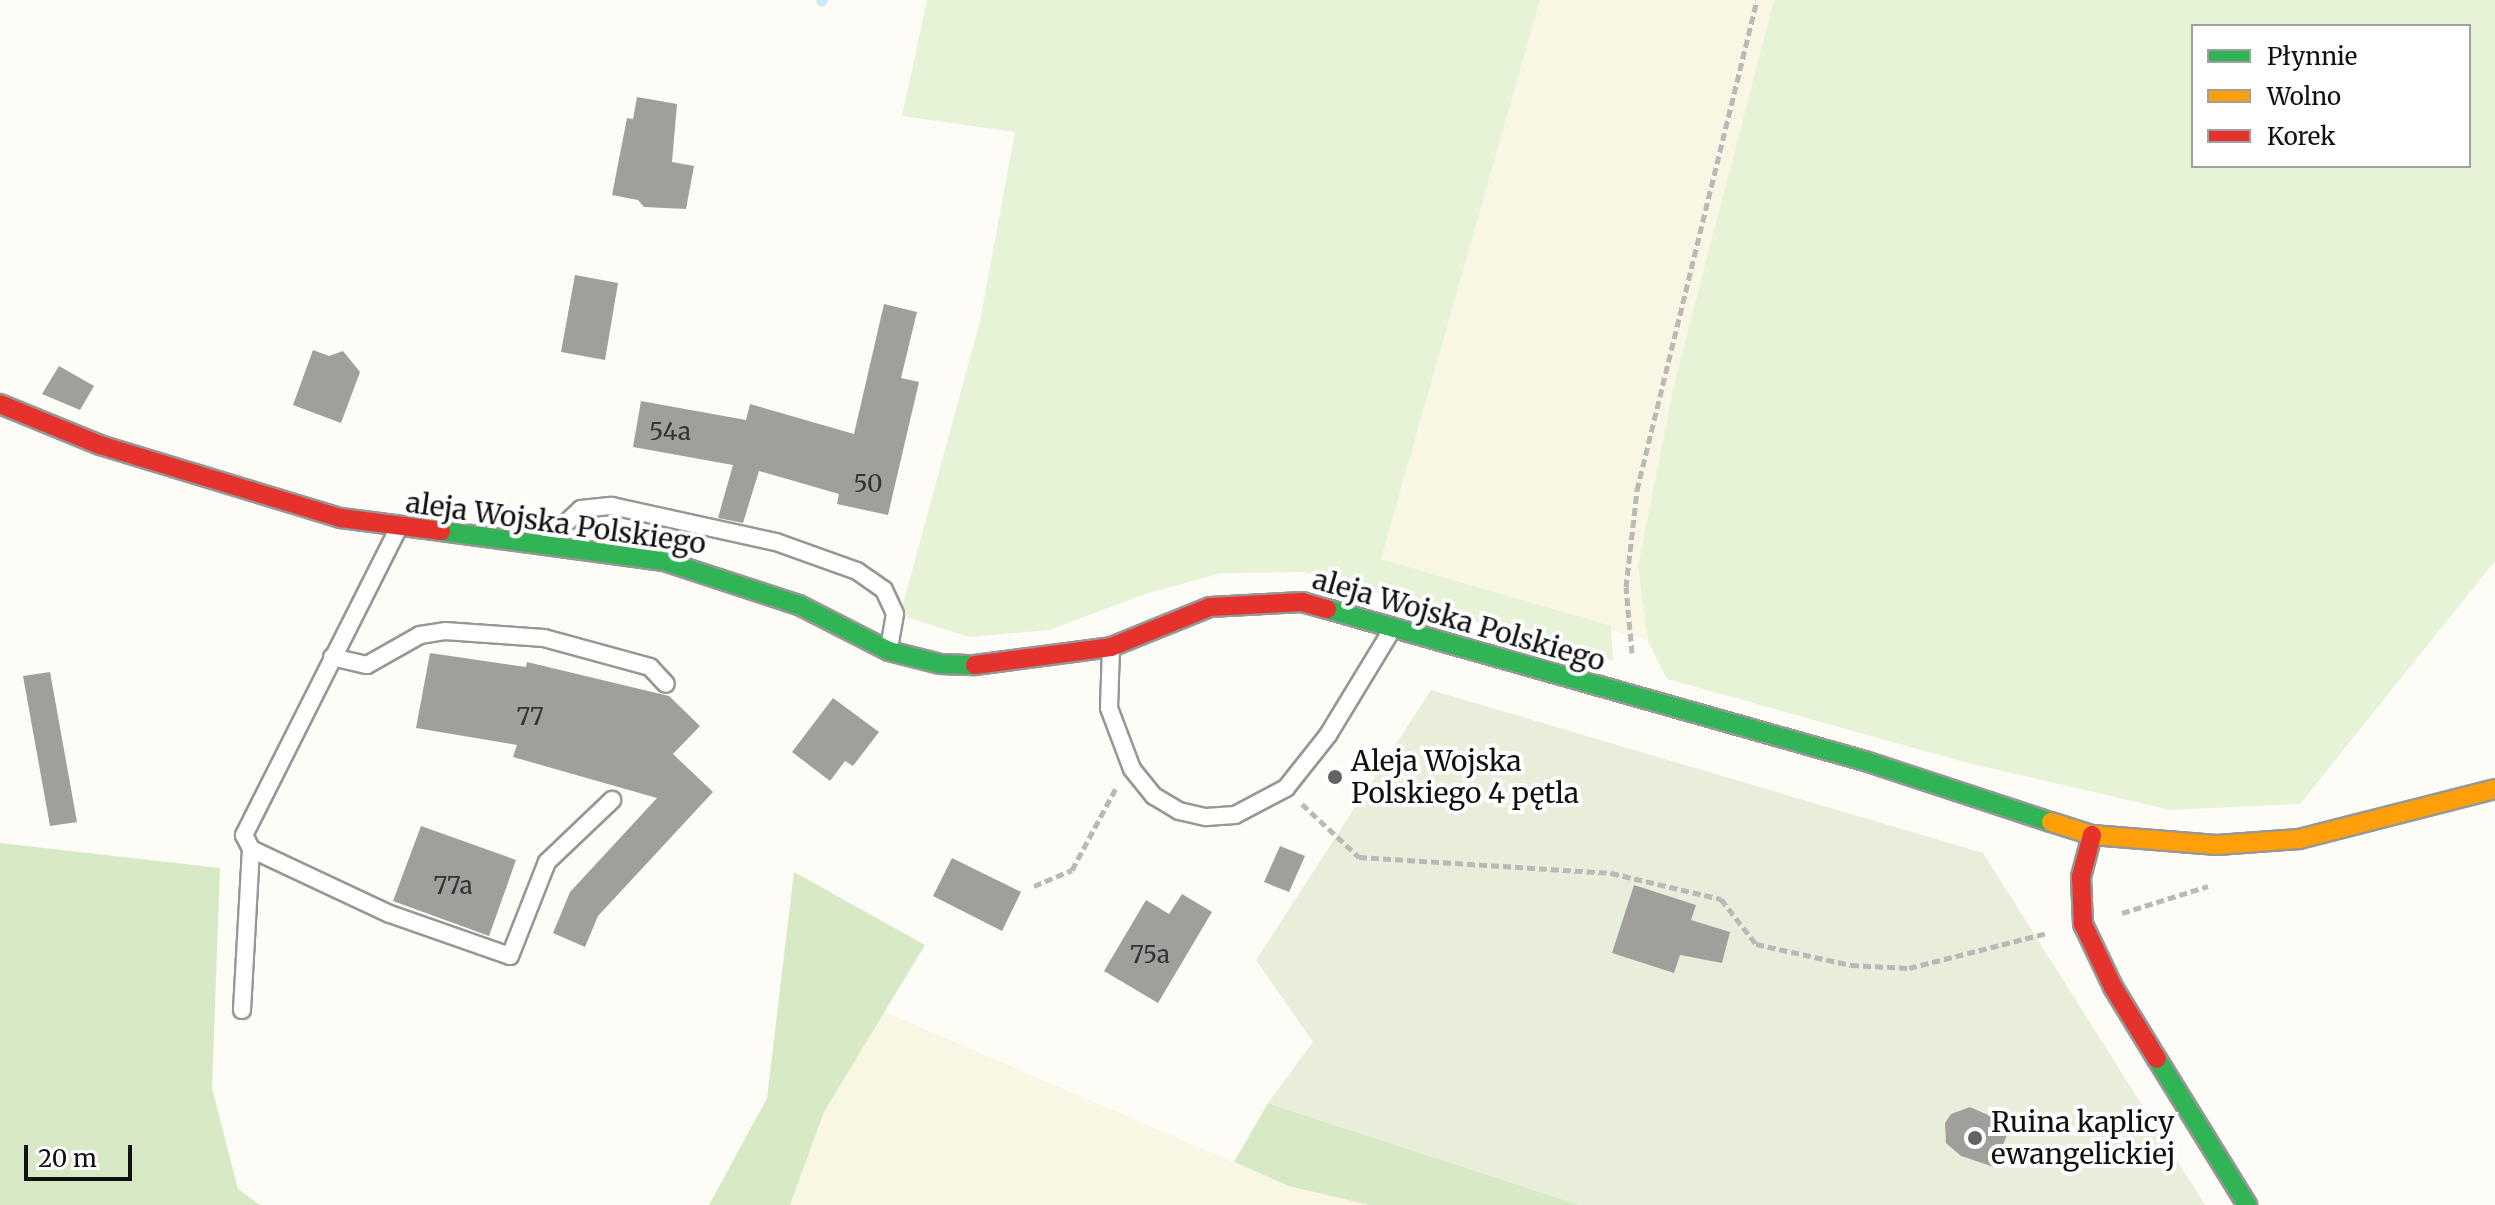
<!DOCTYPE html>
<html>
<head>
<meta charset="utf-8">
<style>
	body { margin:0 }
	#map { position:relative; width:2495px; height:1205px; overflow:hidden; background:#fdfcf7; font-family:Merriweather,serif }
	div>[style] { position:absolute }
	.farmland>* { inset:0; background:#f9f7e4 }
	.green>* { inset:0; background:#e7f3d7 }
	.forest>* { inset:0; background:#d8eac5 }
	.cemetery>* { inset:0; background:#e9eedb }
	.stream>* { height:11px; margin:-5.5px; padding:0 5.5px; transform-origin:5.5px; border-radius:5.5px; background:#cde8f7 }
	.building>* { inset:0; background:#a19f9c }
	.path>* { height:5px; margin-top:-2.5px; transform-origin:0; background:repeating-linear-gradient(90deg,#b9b9b8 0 8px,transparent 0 12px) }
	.roads { filter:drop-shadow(2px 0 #979795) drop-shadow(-2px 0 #979795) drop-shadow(0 2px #979795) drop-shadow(0 -2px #979795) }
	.lane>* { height:16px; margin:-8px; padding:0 8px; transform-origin:8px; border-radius:8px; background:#fffffe }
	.fast>* { height:18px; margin:-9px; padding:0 9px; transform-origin:9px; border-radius:9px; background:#30b455 }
	.slow>* { height:18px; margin:-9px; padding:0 9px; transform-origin:9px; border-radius:9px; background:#ff9f0a }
	.jam>* { height:18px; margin:-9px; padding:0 9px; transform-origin:9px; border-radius:9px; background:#e5322d }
	.dots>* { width:22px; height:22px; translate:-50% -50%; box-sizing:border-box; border:4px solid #fff; border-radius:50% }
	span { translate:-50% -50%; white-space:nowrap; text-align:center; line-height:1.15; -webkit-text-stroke:8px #fff; paint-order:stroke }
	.number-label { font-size:24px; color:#353434 }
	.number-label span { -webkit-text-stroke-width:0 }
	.street-label { font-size:28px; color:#111 }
	.poi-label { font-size:28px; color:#111 }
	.left { translate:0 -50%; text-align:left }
	.legend { position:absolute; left:2191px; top:24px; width:280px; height:144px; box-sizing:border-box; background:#fff; border:2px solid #a0a0a0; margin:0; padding:10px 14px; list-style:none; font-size:24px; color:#111 }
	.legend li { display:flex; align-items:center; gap:16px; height:40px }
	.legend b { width:40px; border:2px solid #a0a0a0 }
	.scale { position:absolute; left:24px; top:1145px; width:108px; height:36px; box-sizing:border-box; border:4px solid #111; border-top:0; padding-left:10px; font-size:24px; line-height:28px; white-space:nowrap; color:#111; -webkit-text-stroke:6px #fff; paint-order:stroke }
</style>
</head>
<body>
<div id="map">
	<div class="farmland">
		<div style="clip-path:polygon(1540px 0,1774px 0,1675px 380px,1638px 566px,1648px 641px,1381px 559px)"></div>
		<div style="clip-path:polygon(885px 1012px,1289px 1186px,1369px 1205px,790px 1205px,824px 1112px)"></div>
	</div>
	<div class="green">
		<div style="clip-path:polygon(927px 0,1540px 0,1381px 559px,1611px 626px,1613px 661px,1305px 572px,1222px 573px,1148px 593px,1049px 630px,969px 637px,900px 615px,980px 321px,1015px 132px,902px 116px)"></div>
		<div style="clip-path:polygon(evenodd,1774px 0,2495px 0,2495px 561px,2300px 804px,2171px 810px,1964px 762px,1667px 679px,1648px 641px,1638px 566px,1675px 380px,1774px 0,2193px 26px,2469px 26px,2469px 166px,2193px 166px,2193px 26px)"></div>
	</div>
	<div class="forest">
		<div style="clip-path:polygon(0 843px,220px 868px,212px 1088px,238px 1189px,260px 1205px,0 1205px)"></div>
		<div style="clip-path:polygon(794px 872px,925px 945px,824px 1112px,790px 1205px,709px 1205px,767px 1098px)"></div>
		<div style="clip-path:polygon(1268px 1103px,1580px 1205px,1369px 1205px,1289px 1186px,1234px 1162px)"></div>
	</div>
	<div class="cemetery">
		<div style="clip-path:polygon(1431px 690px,1983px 853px,2205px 1205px,1580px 1205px,1268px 1103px,1313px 1042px,1256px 960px)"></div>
	</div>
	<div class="stream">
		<div style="left:821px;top:0;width:1px;rotate:45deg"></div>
	</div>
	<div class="building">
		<div style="clip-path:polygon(637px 97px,677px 104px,672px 162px,694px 166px,686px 209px,644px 207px,638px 200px,612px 195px,627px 118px,633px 119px)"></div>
		<div style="clip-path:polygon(575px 275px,618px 283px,605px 360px,561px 352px)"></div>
		<div style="clip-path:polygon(884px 304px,917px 312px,901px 378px,919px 382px,888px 515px,837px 504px,839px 494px,759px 471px,743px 523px,718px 518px,733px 465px,633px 447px,641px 401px,746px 420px,750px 404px,854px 434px)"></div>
		<div style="clip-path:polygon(313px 350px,329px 356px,343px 351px,360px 372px,341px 423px,293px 405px)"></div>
		<div style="clip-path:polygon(59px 366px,94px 386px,80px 410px,42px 394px)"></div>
		<div style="clip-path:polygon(430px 653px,526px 667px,527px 662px,669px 696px,700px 726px,673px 754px,713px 792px,598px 916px,585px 947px,553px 933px,570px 892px,657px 798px,513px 757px,517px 745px,416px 728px)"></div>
		<div style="clip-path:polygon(50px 672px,77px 822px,50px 826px,23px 676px)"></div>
		<div style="clip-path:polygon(833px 698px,879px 732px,853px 766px,845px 761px,830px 781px,792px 752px)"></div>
		<div style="clip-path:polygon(421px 826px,516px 860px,489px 936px,393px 901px)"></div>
		<div style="clip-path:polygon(1280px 846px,1305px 856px,1289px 892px,1264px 882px)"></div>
		<div style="clip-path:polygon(952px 858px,1021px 892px,1002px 931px,933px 896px)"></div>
		<div style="clip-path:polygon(1634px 885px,1696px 905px,1691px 920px,1730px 932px,1722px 963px,1680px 955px,1674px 973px,1612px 953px)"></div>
		<div style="clip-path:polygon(1182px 894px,1212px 912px,1158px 1003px,1104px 971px,1146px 900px,1169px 914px)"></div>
		<div style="clip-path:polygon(1970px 1107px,2011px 1125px,1994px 1167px,1961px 1156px,1946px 1143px,1945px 1123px,1951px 1114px)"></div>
	</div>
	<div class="path">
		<div style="left:1632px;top:653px;width:66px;rotate:-95.2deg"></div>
		<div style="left:1626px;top:587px;width:98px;rotate:-83.5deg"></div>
		<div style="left:1637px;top:490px;width:504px;rotate:-76.24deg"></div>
		<div style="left:1302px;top:804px;width:78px;rotate:42.9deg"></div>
		<div style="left:1359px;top:857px;width:253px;rotate:3.6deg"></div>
		<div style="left:1611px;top:873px;width:113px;rotate:13.3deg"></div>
		<div style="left:1721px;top:899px;width:57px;rotate:52.1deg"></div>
		<div style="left:1756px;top:944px;width:97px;rotate:12.5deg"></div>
		<div style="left:1851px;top:965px;width:58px;rotate:3deg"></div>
		<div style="left:1909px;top:968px;width:142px;rotate:-14.2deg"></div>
		<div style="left:1034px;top:886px;width:41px;rotate:-22.8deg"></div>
		<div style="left:1072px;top:870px;width:93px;rotate:-61.8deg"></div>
		<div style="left:2122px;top:913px;width:90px;rotate:-17.4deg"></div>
	</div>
	<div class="roads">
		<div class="lane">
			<div style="left:398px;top:529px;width:343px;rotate:116.7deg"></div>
			<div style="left:244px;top:835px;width:16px;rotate:63deg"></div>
			<div style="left:251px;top:849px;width:153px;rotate:25.1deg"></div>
			<div style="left:390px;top:914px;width:127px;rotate:19.3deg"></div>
			<div style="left:510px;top:956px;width:101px;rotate:-68.5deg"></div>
			<div style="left:547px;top:862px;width:90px;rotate:-43.6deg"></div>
			<div style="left:549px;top:539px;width:44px;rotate:-43.2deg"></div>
			<div style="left:581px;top:509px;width:31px;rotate:-6deg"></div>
			<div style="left:612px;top:506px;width:168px;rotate:12.4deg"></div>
			<div style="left:776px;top:542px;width:86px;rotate:19.7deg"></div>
			<div style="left:857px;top:571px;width:33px;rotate:35deg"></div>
			<div style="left:884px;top:590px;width:26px;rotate:65deg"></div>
			<div style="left:895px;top:614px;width:36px;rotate:100deg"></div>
			<div style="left:1111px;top:648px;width:60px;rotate:91.9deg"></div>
			<div style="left:1109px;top:708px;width:65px;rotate:69.3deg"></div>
			<div style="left:1132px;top:769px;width:35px;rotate:51deg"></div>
			<div style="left:1154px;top:796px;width:29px;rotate:31deg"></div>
			<div style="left:1179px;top:811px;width:28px;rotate:13deg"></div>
			<div style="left:1206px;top:817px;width:29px;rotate:-4deg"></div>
			<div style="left:1235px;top:815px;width:58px;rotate:-27.9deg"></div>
			<div style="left:1286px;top:788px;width:68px;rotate:-51.6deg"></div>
			<div style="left:1328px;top:735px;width:125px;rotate:-58.7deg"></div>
			<div style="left:332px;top:657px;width:36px;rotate:13deg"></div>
			<div style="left:367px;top:665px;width:61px;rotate:-29.5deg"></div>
			<div style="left:420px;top:635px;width:25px;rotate:-9deg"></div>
			<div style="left:445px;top:631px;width:99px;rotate:4deg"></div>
			<div style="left:544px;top:638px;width:110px;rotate:15.3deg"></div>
			<div style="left:650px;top:667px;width:23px;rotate:47deg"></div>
			<div style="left:242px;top:1010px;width:161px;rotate:-86.8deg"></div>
		</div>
		<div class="fast">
			<div style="left:441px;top:531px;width:225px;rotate:7.7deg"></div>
			<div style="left:664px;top:561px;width:142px;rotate:18.1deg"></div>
			<div style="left:799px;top:605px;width:101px;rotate:27.1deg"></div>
			<div style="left:889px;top:651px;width:53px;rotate:14.3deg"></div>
			<div style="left:940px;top:664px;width:35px;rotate:2deg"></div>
			<div style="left:1327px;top:609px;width:559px;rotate:15.78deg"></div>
			<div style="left:1865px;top:761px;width:196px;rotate:18.2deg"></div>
			<div style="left:2157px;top:1059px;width:172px;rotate:58.3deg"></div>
		</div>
		<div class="slow">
			<div style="left:2051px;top:822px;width:43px;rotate:17.6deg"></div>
			<div style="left:2092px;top:835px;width:125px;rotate:4.6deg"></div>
			<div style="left:2217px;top:845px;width:82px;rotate:-4.2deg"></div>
			<div style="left:2299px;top:839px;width:202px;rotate:-14.3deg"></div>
		</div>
		<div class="jam">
			<div style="left:0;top:404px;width:108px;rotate:22.3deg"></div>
			<div style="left:100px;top:445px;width:252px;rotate:16.9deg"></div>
			<div style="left:341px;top:518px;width:101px;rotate:7.4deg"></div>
			<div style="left:975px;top:665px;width:137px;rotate:-7.5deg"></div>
			<div style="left:1111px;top:647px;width:107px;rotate:-22deg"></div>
			<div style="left:1210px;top:607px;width:92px;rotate:-3.1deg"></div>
			<div style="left:1302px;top:602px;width:26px;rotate:16deg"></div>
			<div style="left:2092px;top:835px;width:43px;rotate:104.7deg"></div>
			<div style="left:2081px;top:877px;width:47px;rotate:87.6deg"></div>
			<div style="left:2083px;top:924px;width:70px;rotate:64.5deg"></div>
			<div style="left:2113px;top:987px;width:84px;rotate:58.6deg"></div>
		</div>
	</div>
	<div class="dots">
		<div style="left:1335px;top:777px;background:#646362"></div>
		<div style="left:1975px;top:1138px;background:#646362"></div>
	</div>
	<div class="number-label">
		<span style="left:670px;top:432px">54a</span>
		<span style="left:868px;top:484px">50</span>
		<span style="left:530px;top:717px">77</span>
		<span style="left:453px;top:886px">77a</span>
		<span style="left:1150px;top:955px">75a</span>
	</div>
	<div class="street-label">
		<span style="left:556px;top:523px;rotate:8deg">aleja Wojska Polskiego</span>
		<span style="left:1459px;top:620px;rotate:16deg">aleja Wojska Polskiego</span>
	</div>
	<div class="poi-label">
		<span class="left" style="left:1351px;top:777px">Aleja Wojska<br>Polskiego 4 pętla</span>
		<span class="left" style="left:1991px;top:1138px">Ruina kaplicy<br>ewangelickiej</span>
	</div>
	<ul class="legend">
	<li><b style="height:10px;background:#30b455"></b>Płynnie</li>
	<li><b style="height:10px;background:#ff9f0a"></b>Wolno</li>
	<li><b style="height:10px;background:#e5322d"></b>Korek</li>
	</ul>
	<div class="scale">20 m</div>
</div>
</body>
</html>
